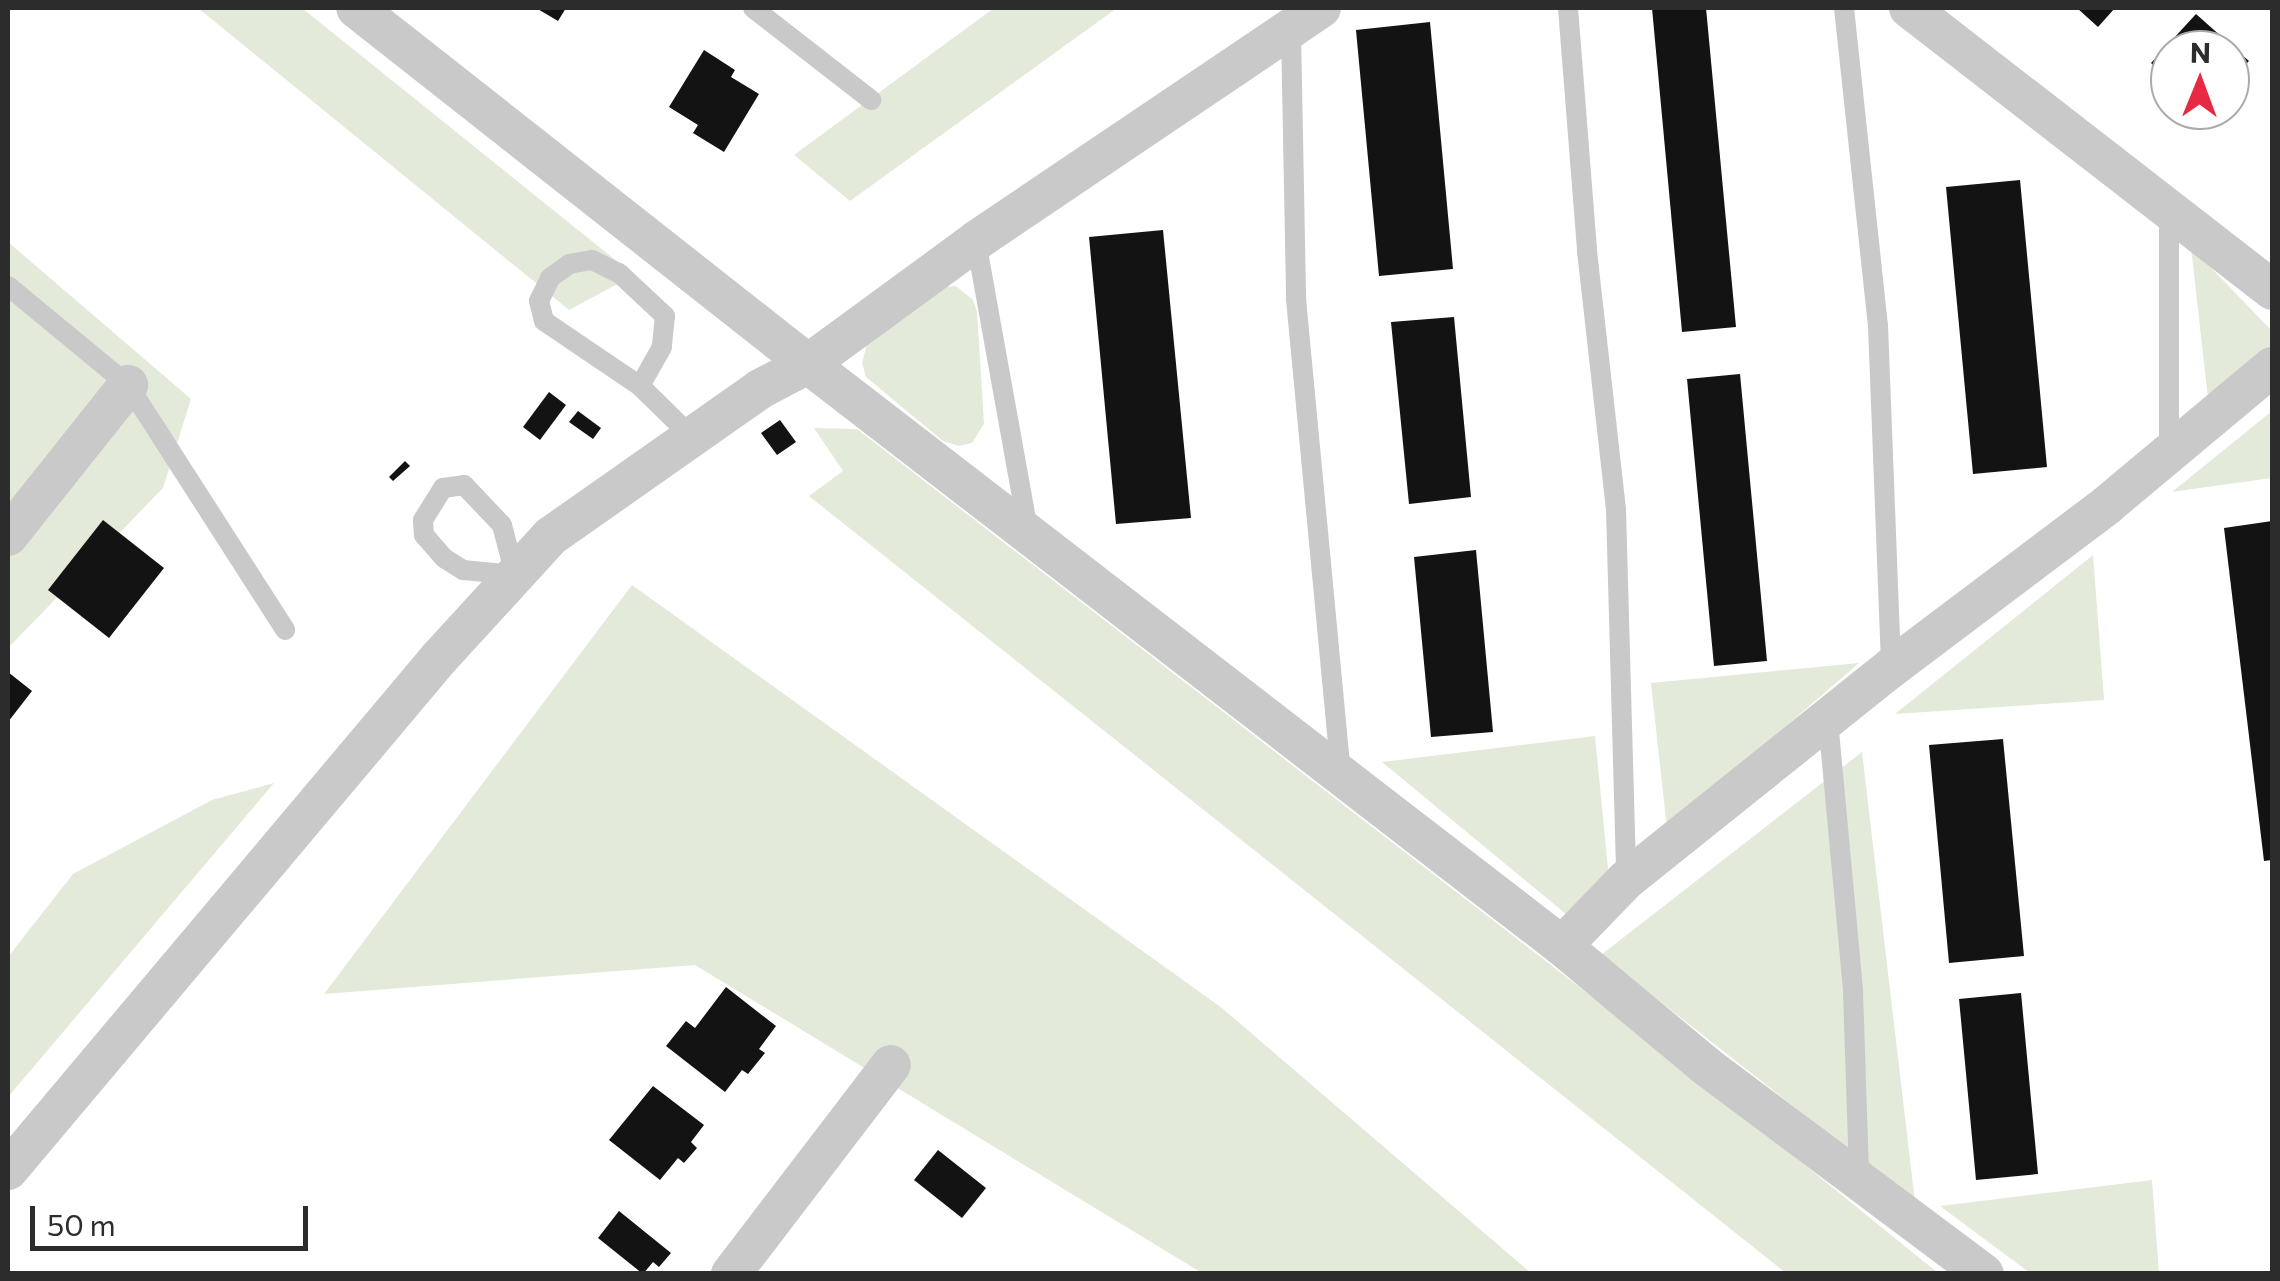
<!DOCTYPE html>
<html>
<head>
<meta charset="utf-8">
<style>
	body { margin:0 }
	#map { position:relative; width:2280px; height:1281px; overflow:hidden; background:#fff; font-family:Commissioner,sans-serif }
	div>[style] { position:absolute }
	.green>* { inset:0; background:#e3ead9 }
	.building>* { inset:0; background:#131313 }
	.service>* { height:20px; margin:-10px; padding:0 10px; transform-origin:10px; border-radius:10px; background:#c9c9c9 }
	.minor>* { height:40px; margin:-20px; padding:0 20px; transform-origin:20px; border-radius:20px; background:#c9c9c9 }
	span { translate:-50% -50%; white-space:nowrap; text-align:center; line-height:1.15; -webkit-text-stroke:10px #fff; paint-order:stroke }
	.frame { position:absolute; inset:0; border:10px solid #2c2c2c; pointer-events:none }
	.north { position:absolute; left:2150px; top:30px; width:100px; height:100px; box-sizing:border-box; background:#fff; border:2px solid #ababab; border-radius:50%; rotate:1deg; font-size:28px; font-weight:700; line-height:40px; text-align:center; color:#2c2c2c }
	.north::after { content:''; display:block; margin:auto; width:35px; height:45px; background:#e72a41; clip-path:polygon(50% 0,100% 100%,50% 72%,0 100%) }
	.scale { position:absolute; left:30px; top:1206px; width:278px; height:45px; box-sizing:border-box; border:5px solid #2c2c2c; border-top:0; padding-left:12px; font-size:30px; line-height:35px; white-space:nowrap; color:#2c2c2c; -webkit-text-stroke:8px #fff; paint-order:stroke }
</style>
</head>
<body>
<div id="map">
	<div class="green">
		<div style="clip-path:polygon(198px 8px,302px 8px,634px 275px,569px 310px)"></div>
		<div style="clip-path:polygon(994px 8px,1117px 8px,850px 201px,794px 155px)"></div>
		<div style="clip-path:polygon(8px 242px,191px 399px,163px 488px,8px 648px)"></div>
		<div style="clip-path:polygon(2191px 247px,2272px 331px,2272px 380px,2212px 434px)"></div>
		<div style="clip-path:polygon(956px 286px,973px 300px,977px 312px,984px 424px,972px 443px,959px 446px,943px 441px,866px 377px,862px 363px,867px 344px,942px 287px)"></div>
		<div style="clip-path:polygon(2272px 411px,2272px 478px,2171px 492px,2172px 492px)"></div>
		<div style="clip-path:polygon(814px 428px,857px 429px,1710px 1088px,1938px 1273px,1786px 1273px,809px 496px,843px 471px)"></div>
		<div style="clip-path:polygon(2093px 555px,2104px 700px,1895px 714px)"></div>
		<div style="clip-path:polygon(632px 585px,1222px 1008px,1531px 1273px,1202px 1273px,695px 965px,324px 994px)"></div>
		<div style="clip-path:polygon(1859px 663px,1667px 829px,1651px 683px)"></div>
		<div style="clip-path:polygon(1595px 736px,1610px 889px,1566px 914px,1382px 762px)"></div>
		<div style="clip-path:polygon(1862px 752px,1915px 1202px,1601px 955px)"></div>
		<div style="clip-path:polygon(274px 783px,8px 1097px,8px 957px,73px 874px,212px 800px)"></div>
		<div style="clip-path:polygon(2152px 1180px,2159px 1273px,2030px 1273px,1940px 1206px)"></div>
	</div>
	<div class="building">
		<div style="clip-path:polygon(536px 8px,566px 8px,558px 21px)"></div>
		<div style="clip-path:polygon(1652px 8px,1706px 8px,1736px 327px,1682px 332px)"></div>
		<div style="clip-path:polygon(2077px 8px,2115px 8px,2098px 27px)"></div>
		<div style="clip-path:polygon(2196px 14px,2249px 61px,2230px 81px,2230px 50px,2170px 50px,2170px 81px,2151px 63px)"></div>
		<div style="clip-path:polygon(1430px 22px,1453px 269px,1379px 276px,1356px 30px)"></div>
		<div style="clip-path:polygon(704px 50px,735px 70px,731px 77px,759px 94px,724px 152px,693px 133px,698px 125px,669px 107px)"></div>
		<div style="clip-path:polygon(2020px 180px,2047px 467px,1973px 474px,1946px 187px)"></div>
		<div style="clip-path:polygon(1163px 230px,1191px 518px,1116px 524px,1089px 237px)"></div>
		<div style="clip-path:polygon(1454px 317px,1471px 497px,1409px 504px,1391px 322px)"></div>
		<div style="clip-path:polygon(1740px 374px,1767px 661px,1714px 666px,1687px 379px)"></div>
		<div style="clip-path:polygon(549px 392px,566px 405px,540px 440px,523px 427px)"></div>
		<div style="clip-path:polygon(578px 411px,601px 428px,593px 439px,569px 422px)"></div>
		<div style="clip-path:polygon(780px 420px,796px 442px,777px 455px,761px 433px)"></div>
		<div style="clip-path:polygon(405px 461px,410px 466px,393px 481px,389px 477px)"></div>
		<div style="clip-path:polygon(103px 520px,164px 568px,109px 638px,48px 590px)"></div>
		<div style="clip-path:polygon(2272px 521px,2272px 860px,2264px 861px,2224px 528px)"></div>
		<div style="clip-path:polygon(1476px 550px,1493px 732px,1431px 737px,1414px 557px)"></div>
		<div style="clip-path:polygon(8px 672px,32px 691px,8px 722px)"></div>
		<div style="clip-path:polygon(2003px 739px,2024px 956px,1949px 963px,1929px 745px)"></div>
		<div style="clip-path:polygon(726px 987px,776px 1026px,759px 1049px,765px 1053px,748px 1074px,742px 1070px,725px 1092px,666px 1046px,686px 1021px,695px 1028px)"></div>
		<div style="clip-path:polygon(2021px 993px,2038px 1174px,1976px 1180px,1959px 999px)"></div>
		<div style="clip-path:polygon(653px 1086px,704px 1125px,691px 1142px,697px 1148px,684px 1163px,678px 1158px,660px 1180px,609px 1140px)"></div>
		<div style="clip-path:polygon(938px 1150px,986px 1188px,962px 1218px,914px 1180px)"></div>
		<div style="clip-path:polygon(619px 1211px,671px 1253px,659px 1267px,653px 1262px,643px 1274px,598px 1238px)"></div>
	</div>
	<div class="service">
		<div style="left:753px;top:8px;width:150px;rotate:37.9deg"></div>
		<div style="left:1568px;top:8px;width:244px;rotate:85.5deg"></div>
		<div style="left:1587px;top:251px;width:261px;rotate:83.6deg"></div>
		<div style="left:1616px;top:510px;width:368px;rotate:88.4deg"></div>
		<div style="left:1844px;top:8px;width:319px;rotate:83.9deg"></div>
		<div style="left:1878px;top:325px;width:343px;rotate:87.8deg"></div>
		<div style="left:1291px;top:32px;width:267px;rotate:88.9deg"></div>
		<div style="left:1296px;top:299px;width:476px;rotate:84.6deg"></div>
		<div style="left:2169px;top:214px;width:236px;rotate:90deg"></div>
		<div style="left:976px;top:241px;width:294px;rotate:79.8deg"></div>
		<div style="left:8px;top:286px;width:156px;rotate:39.5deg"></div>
		<div style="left:128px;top:385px;width:291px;rotate:57.3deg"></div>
		<div style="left:640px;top:386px;width:116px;rotate:-145.9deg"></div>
		<div style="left:544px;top:321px;width:21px;rotate:-104deg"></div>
		<div style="left:539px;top:301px;width:25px;rotate:-64deg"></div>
		<div style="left:550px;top:278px;width:24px;rotate:-36deg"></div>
		<div style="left:569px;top:264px;width:23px;rotate:-10deg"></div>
		<div style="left:592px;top:260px;width:30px;rotate:26deg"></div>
		<div style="left:619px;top:273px;width:63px;rotate:43.1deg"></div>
		<div style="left:665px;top:316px;width:31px;rotate:96deg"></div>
		<div style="left:662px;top:347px;width:45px;rotate:119.4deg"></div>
		<div style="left:640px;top:386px;width:73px;rotate:44.4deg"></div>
		<div style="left:464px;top:485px;width:55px;rotate:46.5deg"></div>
		<div style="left:502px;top:525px;width:52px;rotate:75.4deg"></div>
		<div style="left:515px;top:575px;width:52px;rotate:-174.5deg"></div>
		<div style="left:463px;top:570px;width:22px;rotate:-148deg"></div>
		<div style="left:444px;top:558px;width:30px;rotate:-131deg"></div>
		<div style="left:424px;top:535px;width:15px;rotate:-94deg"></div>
		<div style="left:423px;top:520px;width:38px;rotate:-58deg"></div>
		<div style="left:443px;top:488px;width:21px;rotate:-8deg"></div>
		<div style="left:1828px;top:720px;width:273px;rotate:84.7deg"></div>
		<div style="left:1853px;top:992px;width:184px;rotate:88.1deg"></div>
		<div style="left:1859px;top:1176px;width:6px;rotate:45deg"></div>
	</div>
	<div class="minor">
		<div style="left:1321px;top:8px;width:416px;rotate:146deg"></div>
		<div style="left:976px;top:241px;width:208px;rotate:143.8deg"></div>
		<div style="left:808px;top:364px;width:952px;rotate:37.66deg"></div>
		<div style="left:1562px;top:946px;width:187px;rotate:39.8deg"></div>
		<div style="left:1706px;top:1066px;width:347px;rotate:36.8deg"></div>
		<div style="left:1909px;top:8px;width:460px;rotate:37.8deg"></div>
		<div style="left:8px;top:536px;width:193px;rotate:-51.5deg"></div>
		<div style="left:1562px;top:946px;width:92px;rotate:-45.9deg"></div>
		<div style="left:1626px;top:880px;width:339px;rotate:-38.7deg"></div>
		<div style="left:1891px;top:668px;width:271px;rotate:-37deg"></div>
		<div style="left:2107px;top:505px;width:215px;rotate:-39.9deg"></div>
		<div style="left:8px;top:1170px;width:671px;rotate:-49.9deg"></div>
		<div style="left:440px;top:657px;width:164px;rotate:-47.5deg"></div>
		<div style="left:551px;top:536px;width:256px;rotate:-35.1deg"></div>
		<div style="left:760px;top:389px;width:54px;rotate:-27.5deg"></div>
		<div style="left:808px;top:364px;width:575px;rotate:-141.78deg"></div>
		<div style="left:731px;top:1274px;width:263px;rotate:-52.6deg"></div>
	</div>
	<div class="frame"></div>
	<div class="north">N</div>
	<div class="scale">50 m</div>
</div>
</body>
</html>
